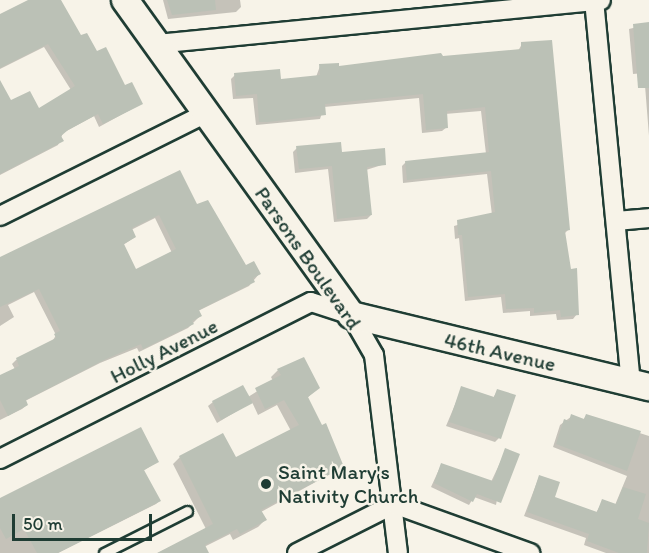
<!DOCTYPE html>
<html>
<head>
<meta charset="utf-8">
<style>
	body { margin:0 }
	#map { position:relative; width:649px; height:553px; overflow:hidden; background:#f7f3e8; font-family:Itim,sans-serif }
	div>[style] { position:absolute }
	.shadow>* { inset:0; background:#0003 }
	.building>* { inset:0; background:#bbc1b6 }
	.roads { filter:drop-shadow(2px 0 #1f3d34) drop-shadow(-2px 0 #1f3d34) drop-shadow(0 2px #1f3d34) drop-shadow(0 -2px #1f3d34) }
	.lane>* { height:9px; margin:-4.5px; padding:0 4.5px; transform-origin:4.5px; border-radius:4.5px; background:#f7f3e8 }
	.street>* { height:18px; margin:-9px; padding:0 9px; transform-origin:9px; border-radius:9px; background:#f7f3e8 }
	.secondary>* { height:26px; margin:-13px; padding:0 13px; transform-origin:13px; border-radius:13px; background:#f7f3e8 }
	.dots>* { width:16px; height:16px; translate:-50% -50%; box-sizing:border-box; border:3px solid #f7f3e8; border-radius:50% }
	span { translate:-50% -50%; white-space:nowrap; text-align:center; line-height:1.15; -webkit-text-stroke:5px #f7f3e8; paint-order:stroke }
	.street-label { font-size:21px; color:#1f3d34 }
	.poi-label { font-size:21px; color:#1f3d34 }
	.left { translate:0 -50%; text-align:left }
	.scale { position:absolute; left:12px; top:514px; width:140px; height:27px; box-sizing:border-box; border:3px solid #1f3d34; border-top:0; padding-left:8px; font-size:18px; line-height:21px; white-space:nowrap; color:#1f3d34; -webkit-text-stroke:4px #f7f3e8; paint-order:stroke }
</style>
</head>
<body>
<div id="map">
	<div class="shadow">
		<div style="clip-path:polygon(46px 0,59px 0,80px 37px,141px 104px,99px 127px,94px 116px,63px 133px,58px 145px,0 175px,0 83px,10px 102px,38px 110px,71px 90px,44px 47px,0 69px,0 17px)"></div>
		<div style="clip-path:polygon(163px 0,240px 0,241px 7px,236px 12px,168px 19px)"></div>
		<div style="clip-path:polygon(649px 24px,649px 136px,644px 73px,633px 74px,629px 29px)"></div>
		<div style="clip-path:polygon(522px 44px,568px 230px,564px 234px,577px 314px,573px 319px,557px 320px,556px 314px,530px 316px,530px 311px,503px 313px,501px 297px,465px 301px,459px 238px,455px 239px,454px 226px,492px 215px,487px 174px,403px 183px,402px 166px,406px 162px,486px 154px,481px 111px,445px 114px,447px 127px,442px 131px,422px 133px,419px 98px,324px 107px,320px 119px,256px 125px,253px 98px,233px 99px,231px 79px,235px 75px,279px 80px,316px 77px,320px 66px,338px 68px,518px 51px)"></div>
		<div style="clip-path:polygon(297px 148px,385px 164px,366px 170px,371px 215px,367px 219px,334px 222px,328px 169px,295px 173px,293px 152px)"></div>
		<div style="clip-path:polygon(evenodd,179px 172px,196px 206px,245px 267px,259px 274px,249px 286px,198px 311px,200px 316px,188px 328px,139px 352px,137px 348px,100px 363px,25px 401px,27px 405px,22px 409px,0 420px,0 377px,15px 369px,12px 364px,16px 360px,52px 342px,56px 335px,34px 292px,8px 305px,14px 317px,0 326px,0 259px,179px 172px,155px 218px,172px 253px,135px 271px,123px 245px,135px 237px,131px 230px,155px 218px)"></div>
		<div style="clip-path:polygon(278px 370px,318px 388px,307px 398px,343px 467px,261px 512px,265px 520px,258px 527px,233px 540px,230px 534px,204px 547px,207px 553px,158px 553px,206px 529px,173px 464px,180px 457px,235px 459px,291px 431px,277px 405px,258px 415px,252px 402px,217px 423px,208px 406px,213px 402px,248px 397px,273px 381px,271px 377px)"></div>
		<div style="clip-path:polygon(462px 388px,493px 398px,498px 390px,499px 438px,495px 442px,446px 426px)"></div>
		<div style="clip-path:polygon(572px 416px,583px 420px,586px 416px,649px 436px,649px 553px,606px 553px,584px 545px,586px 538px,524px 516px,539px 477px,553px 498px,596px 513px,603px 500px,615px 505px,627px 476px,553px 447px,560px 425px)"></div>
		<div style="clip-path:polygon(506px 450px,496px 505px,474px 497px,469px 505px,431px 487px,441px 465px,491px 482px)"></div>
		<div style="clip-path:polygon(157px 462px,143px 471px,159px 501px,156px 504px,58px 553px,0 553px,0 500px)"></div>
	</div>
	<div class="building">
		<div style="clip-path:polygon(28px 0,61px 0,81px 35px,87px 33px,97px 51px,106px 47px,125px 85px,132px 82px,143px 104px,103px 124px,98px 114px,68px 130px,61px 136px,64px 141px,0 174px,0 80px,11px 100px,30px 91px,39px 108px,75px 86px,48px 44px,0 68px,0 14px)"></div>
		<div style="clip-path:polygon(167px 0,215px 0,216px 10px,172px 15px)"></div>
		<div style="clip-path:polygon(649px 22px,649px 88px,638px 88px,633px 24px)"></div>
		<div style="clip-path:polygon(552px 40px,570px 230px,565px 231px,571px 269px,577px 268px,579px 315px,561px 317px,560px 310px,534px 313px,534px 308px,506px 309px,505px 294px,468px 297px,462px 235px,458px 235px,457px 220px,495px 212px,491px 171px,407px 180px,405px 161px,489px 152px,485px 107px,447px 111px,448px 128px,426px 130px,423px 94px,325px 104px,326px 115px,268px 122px,259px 122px,257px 94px,236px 96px,234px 73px,280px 69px,281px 79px,320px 75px,319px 64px,339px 63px,339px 66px,441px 53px,443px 56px,521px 49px,521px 42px)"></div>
		<div style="clip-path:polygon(341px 142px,342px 152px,385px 148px,386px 165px,367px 167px,372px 215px,337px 219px,332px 166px,299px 169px,296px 146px)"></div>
		<div style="clip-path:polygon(evenodd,180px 170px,197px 204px,208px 200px,246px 265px,254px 261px,261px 274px,253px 278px,255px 282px,199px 310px,202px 316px,192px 321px,194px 324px,143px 349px,141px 344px,106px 359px,26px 400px,28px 405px,8px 416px,0 400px,0 375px,19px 366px,16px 358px,56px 338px,54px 334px,60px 331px,39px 289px,0 307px,0 257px,180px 170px,159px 215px,176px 249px,136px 269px,124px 244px,136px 237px,132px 228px,159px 215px)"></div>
		<div style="clip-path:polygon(304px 357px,320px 388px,308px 397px,322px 425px,326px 423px,344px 467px,261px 510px,267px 520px,240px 534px,237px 529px,205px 545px,209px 553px,157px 553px,213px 524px,179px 456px,223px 433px,236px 457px,299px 425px,284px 400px,265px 409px,255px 388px,281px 375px,277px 369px)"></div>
		<div style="clip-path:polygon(243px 385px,253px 403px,221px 420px,212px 401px)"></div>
		<div style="clip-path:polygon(461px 386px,494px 397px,497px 389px,516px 395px,501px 439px,449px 422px)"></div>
		<div style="clip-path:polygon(571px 414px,584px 419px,586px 414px,641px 431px,627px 471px,556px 444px,564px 419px,569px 421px)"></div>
		<div style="clip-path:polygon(141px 427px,159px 462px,144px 470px,161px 501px,58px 553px,37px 553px,24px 529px,6px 539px,0 528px,0 498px)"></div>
		<div style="clip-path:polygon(505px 448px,520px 454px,501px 503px,477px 494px,473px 502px,434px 483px,441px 463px,493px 481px)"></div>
		<div style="clip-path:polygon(539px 475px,560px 482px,555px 497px,597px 512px,602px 499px,616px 504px,623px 487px,646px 494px,638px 519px,649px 523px,647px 553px,619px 553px,587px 541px,589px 534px,527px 512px)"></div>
	</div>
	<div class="roads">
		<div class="lane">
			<div style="left:104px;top:553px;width:93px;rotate:-26.8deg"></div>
		</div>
		<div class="street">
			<div style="left:594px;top:0;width:385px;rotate:84.5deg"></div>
			<div style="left:156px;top:44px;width:447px;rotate:-5.6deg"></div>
			<div style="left:0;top:216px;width:229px;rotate:-26.5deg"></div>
			<div style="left:616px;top:221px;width:33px;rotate:-5deg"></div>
			<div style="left:0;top:459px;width:348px;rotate:-26.8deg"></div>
			<div style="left:311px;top:302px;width:42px;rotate:18deg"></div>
			<div style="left:351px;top:315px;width:46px;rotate:60.1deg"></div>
			<div style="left:374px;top:355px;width:199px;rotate:83.1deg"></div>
			<div style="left:297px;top:553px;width:109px;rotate:-26.8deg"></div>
			<div style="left:394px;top:504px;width:145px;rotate:19.8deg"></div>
		</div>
		<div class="secondary">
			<div style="left:125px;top:0;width:388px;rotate:54.3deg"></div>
			<div style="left:351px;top:315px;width:307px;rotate:13.6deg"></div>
		</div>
	</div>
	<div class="dots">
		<div style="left:266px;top:484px;background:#1f3d34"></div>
	</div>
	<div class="street-label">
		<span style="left:308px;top:258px;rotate:55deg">Parsons Boulevard</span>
		<span style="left:164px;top:351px;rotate:-27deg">Holly Avenue</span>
		<span style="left:500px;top:352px;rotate:13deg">46th Avenue</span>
	</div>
	<div class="poi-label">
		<span class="left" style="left:278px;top:484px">Saint Mary's<br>Nativity Church</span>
	</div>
	<div class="scale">50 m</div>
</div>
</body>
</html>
